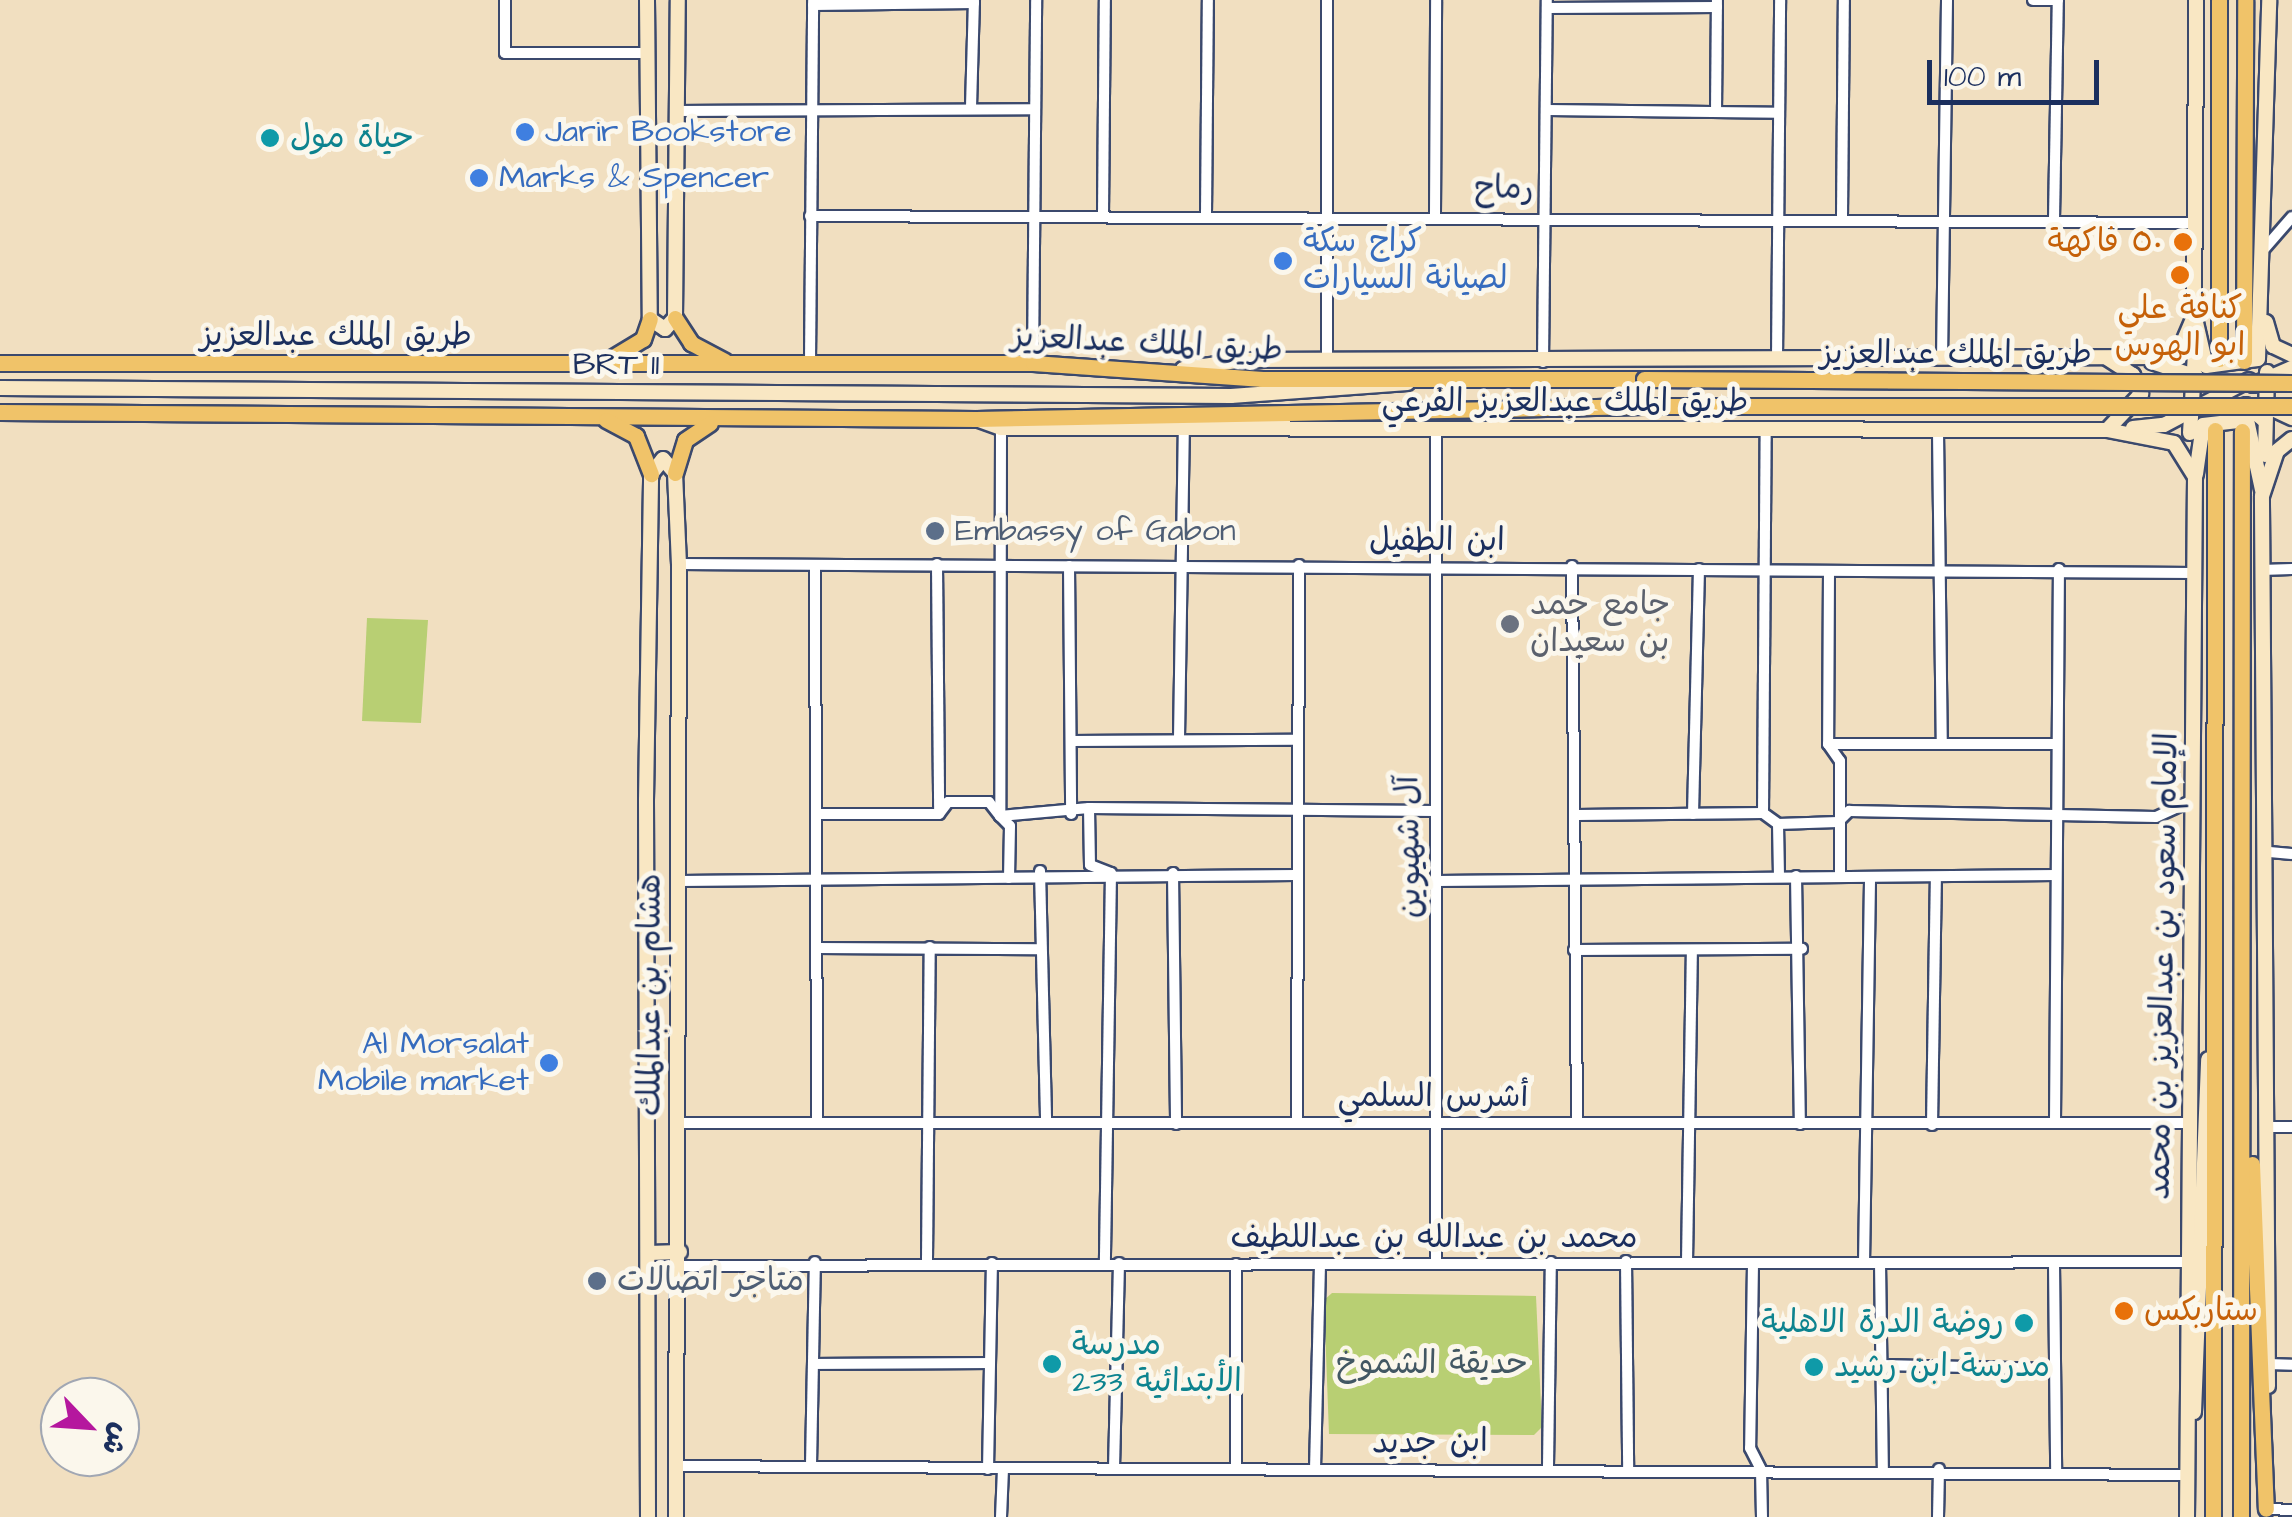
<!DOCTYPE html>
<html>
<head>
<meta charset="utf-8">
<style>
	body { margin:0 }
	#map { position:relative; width:2292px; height:1517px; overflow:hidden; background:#f1dfc0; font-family:"Architects Daughter","Playpen Sans Arabic",sans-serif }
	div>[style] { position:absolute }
	.green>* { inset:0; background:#b8cf73 }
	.roads { filter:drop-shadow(2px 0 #3b496d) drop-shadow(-2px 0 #3b496d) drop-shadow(0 2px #3b496d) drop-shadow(0 -2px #3b496d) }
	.street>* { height:10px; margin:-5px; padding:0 5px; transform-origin:5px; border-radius:5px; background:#fff }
	.secondary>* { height:14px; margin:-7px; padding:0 7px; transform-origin:7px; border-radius:7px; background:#f9e7c3 }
	.primary>* { height:15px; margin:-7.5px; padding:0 7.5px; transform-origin:7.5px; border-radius:7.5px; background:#f0c369 }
	.bridges { filter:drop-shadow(2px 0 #3b496d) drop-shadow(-2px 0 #3b496d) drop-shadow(0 2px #3b496d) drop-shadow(0 -2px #3b496d) }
	.primary-bridge>* { height:15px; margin:-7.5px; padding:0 7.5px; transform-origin:7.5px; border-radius:7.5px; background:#f0c369 }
	.dots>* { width:28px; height:28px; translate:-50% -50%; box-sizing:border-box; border:5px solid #fbf7ec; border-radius:50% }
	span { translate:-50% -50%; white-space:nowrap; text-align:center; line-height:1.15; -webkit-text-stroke:10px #fbf7ec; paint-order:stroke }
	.shop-label { font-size:32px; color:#366cbe }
	.left { translate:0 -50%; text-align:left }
	.right { translate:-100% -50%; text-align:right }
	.culture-label { font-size:32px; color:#0d838f }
	.street-label { font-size:32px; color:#1b2f5e }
	.food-label { font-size:32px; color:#c56008 }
	.service-label { font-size:32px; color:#4e5e75 }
	.worship-label { font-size:32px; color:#5b616d }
	.park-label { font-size:32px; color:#425763 }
	.north { position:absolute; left:40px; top:1377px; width:100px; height:100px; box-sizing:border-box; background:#fbf7ec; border:2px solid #a1a7b3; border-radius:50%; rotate:115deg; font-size:28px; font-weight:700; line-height:40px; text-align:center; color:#1b2f5e }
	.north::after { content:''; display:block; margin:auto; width:35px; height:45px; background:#b5179e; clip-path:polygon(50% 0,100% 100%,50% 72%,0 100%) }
	.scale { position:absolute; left:1927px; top:60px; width:172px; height:45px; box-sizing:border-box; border:5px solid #1b2f5e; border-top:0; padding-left:12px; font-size:30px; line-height:35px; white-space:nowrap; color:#1b2f5e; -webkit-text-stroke:8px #fbf7ec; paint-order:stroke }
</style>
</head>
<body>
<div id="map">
	<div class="green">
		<div style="clip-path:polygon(367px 618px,428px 620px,421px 723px,362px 721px)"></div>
		<div style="clip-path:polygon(1332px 1293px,1536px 1296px,1542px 1427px,1534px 1435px,1329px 1434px,1324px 1300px)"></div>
	</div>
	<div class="roads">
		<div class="street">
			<div style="left:505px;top:0;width:53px;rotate:90deg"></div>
			<div style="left:505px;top:53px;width:142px"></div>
			<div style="left:2033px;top:0;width:25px"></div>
			<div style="left:813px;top:5px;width:161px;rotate:-0.7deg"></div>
			<div style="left:1547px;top:8px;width:170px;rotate:-0.3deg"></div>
			<div style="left:971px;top:107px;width:107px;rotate:-88.4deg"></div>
			<div style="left:1548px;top:110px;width:230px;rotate:0.7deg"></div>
			<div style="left:676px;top:111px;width:358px;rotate:-0.3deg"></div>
			<div style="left:1716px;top:111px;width:111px;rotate:-89.5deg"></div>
			<div style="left:1103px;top:213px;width:213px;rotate:-89.5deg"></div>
			<div style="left:1206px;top:214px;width:214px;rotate:-89.5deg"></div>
			<div style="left:1435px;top:214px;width:214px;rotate:-89.7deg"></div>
			<div style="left:810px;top:216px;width:1387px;rotate:0.29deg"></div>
			<div style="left:1842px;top:216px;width:216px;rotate:-89.5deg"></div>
			<div style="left:2054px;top:219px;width:219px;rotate:-89deg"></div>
			<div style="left:2265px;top:248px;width:41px;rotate:-48.9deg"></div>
			<div style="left:1777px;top:358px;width:358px;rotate:-89.5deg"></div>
			<div style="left:1942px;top:359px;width:359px;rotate:-89.2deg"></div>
			<div style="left:1327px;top:361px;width:361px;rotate:-90deg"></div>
			<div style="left:810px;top:362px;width:362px;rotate:-89.5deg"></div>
			<div style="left:1543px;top:362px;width:362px;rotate:-89.4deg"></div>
			<div style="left:1033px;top:363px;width:363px;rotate:-89.5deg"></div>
			<div style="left:1001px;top:428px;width:388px;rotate:90.1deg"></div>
			<div style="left:1000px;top:816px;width:14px;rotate:45deg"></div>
			<div style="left:1010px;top:826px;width:52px;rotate:91.1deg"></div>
			<div style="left:1436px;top:430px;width:834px;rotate:90deg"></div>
			<div style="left:1938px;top:432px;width:311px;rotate:89.3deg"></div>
			<div style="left:679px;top:564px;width:1516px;rotate:0.34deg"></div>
			<div style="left:937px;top:564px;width:249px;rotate:89.5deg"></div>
			<div style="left:815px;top:565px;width:558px;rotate:89.79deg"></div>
			<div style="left:1069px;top:566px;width:248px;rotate:89.5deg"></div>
			<div style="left:1572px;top:566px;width:556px;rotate:89.48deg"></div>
			<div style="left:2261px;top:570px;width:31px;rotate:-2deg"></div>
			<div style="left:1829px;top:571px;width:173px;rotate:90.3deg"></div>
			<div style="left:1828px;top:744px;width:21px;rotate:55deg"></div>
			<div style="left:1840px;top:761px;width:114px;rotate:90deg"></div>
			<div style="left:1179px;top:738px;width:310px;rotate:-89.1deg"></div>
			<div style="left:1071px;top:741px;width:224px;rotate:-0.3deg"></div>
			<div style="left:1828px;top:744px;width:229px"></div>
			<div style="left:1089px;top:808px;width:57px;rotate:89deg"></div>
			<div style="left:1090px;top:865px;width:22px;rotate:21deg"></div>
			<div style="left:1111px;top:873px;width:392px;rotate:90.9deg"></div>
			<div style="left:1763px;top:813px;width:383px;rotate:-89.6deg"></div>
			<div style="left:816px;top:814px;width:123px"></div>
			<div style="left:939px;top:814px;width:15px;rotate:-53deg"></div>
			<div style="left:948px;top:802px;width:41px"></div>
			<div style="left:989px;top:802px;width:18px;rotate:52deg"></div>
			<div style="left:1000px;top:816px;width:89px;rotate:-5.1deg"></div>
			<div style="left:1089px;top:808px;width:346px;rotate:0.5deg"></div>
			<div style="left:1693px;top:814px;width:245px;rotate:-88.6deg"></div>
			<div style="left:1577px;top:815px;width:186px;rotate:-0.6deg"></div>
			<div style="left:1763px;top:813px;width:19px;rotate:36deg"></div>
			<div style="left:1778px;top:824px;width:60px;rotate:-1.9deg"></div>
			<div style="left:1838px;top:822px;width:16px;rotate:-45deg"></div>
			<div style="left:1849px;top:811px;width:307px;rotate:1.1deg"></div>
			<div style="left:2156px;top:817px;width:41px;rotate:-24.7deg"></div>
			<div style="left:1778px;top:824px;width:50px;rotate:88.9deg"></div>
			<div style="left:2269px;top:852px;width:23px;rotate:5deg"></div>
			<div style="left:1040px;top:871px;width:250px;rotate:88.6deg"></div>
			<div style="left:1173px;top:873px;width:251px;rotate:89.3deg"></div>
			<div style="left:1796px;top:876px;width:248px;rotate:89.1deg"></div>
			<div style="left:680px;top:881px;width:616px;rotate:-0.56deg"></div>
			<div style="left:1437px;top:881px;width:619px;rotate:-0.56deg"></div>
			<div style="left:817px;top:948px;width:224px;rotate:0.3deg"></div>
			<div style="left:1574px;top:950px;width:228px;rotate:-0.3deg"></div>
			<div style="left:1297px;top:1122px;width:557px;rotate:-89.79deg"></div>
			<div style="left:2055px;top:1122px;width:553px;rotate:-89.59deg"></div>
			<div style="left:678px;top:1123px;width:1511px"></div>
			<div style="left:1932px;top:1125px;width:248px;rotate:-89.1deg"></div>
			<div style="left:2266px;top:1127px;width:26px"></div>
			<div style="left:927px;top:1260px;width:313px;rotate:-89.5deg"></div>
			<div style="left:1626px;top:1261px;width:208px;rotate:89.4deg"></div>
			<div style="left:1687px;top:1262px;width:312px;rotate:-89.1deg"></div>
			<div style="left:1864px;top:1263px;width:385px;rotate:-89.1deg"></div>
			<div style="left:1880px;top:1263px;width:205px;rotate:89.2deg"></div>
			<div style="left:1236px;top:1264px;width:205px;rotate:90deg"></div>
			<div style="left:1753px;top:1264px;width:184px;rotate:90.9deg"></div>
			<div style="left:1750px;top:1448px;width:25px;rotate:63deg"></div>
			<div style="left:1761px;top:1470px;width:47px;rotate:88.8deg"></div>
			<div style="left:2054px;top:1264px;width:205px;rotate:89.4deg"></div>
			<div style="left:680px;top:1266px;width:1508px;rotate:-0.15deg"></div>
			<div style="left:813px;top:1364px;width:175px;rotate:-0.3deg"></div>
			<div style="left:2268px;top:1364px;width:24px;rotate:2deg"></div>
			<div style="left:1882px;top:1365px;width:173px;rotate:1.3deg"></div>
			<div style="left:811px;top:1465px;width:203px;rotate:-88.9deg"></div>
			<div style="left:675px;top:1466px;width:1511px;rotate:0.34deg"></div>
			<div style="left:1548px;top:1466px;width:204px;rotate:-89.2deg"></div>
			<div style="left:1114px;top:1468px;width:205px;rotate:-88.6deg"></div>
			<div style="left:988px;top:1469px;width:206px;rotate:-88.9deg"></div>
			<div style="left:1315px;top:1469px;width:205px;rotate:-88.6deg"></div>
			<div style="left:2266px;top:1509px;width:26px;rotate:2deg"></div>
			<div style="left:1001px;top:1517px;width:48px;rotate:-87.6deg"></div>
			<div style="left:1938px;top:1517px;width:48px;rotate:-88.8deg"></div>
		</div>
		<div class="secondary">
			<div style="left:647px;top:0;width:319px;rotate:89.5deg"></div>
			<div style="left:650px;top:319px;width:18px;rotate:34deg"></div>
			<div style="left:665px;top:329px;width:15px;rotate:-48deg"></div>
			<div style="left:675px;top:318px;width:318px;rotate:-89.5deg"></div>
			<div style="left:2195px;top:318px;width:49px;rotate:77.1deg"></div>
			<div style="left:2206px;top:366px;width:52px;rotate:-7.7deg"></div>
			<div style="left:2258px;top:359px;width:359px;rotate:-88.2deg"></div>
			<div style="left:2266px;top:322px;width:25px;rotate:74deg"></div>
			<div style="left:2273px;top:346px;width:21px;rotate:25deg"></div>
			<div style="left:2194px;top:323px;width:323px;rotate:-89.6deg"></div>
			<div style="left:2152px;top:362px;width:47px;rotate:18.4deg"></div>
			<div style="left:1183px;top:369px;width:62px;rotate:-8.4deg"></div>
			<div style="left:1244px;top:360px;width:920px;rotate:-0.19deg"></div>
			<div style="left:2164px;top:357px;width:20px;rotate:-30deg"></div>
			<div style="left:2181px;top:347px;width:33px;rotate:-67deg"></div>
			<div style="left:2253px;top:385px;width:43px;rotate:-23.6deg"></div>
			<div style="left:0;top:388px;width:1231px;rotate:0.37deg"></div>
			<div style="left:1231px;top:396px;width:177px;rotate:-4.2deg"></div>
			<div style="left:2246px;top:405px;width:25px;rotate:40deg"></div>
			<div style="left:2266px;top:406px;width:29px;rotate:25deg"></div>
			<div style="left:979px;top:420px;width:23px;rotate:20deg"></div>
			<div style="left:1001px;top:428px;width:1106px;rotate:0.1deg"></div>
			<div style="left:2107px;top:430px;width:68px;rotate:11deg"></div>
			<div style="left:2174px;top:443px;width:40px;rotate:58deg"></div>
			<div style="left:2195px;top:477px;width:1040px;rotate:90.44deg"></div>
			<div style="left:2133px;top:428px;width:31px;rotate:-6deg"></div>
			<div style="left:2164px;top:425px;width:96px;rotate:-27.9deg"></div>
			<div style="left:2107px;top:430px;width:50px;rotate:-46.6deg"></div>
			<div style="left:2141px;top:394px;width:21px;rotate:-113deg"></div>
			<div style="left:2133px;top:375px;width:30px;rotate:-147deg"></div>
			<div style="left:2190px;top:433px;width:79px;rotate:-86.4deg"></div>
			<div style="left:2265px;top:455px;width:83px;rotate:-88.6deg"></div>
			<div style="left:2196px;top:474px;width:49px;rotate:-81.9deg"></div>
			<div style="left:2203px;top:425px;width:44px;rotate:-6.5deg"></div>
			<div style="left:2247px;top:420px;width:72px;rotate:77.9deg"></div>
			<div style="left:648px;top:1253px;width:32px;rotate:-2deg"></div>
			<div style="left:2268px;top:1386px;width:890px;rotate:-90.39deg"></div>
			<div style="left:2262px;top:496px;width:47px;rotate:-71.6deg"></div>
			<div style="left:2277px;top:451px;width:19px;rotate:-39deg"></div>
			<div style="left:2194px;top:1412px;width:353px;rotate:-87.7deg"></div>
			<div style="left:648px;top:1517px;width:717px;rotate:-90.16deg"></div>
			<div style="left:646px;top:800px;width:326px;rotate:-89.1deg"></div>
			<div style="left:651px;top:474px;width:19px;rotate:-51deg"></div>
			<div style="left:663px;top:459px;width:18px;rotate:49deg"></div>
			<div style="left:675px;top:473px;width:91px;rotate:87.5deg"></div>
			<div style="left:679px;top:564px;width:953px;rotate:90.18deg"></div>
		</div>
		<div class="primary">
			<div style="left:675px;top:318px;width:30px;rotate:57deg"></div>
			<div style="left:691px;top:343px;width:38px;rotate:28deg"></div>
			<div style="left:2219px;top:359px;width:359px;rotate:-90deg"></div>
			<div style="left:2244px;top:361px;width:361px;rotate:-89.8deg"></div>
			<div style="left:605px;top:362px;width:44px;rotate:-31.2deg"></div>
			<div style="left:643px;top:339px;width:21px;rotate:-71deg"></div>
			<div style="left:0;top:363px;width:1033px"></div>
			<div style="left:1033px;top:363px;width:230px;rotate:4deg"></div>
			<div style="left:1262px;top:379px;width:382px"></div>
			<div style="left:0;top:412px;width:976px;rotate:0.41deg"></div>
			<div style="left:976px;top:419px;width:668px;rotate:-1.11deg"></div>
			<div style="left:606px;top:420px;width:34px;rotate:28deg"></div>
			<div style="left:636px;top:436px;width:41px;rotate:68.5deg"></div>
			<div style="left:675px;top:473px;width:34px;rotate:-73deg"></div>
			<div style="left:685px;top:440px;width:30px;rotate:-34deg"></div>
			<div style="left:2252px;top:1164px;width:345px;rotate:87.7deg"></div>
			<div style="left:2213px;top:1517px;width:1087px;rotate:-89.89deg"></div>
			<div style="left:2241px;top:1517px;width:1086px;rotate:-89.95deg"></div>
		</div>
	</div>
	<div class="bridges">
		<div class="primary-bridge">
			<div style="left:1644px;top:379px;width:648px;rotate:0.35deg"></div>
			<div style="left:1644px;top:406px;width:648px"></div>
		</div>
	</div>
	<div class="dots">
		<div style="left:525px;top:132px;background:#3f7fe0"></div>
		<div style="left:270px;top:138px;background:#0f9aa8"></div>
		<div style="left:479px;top:178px;background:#3f7fe0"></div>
		<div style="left:2183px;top:242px;background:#e8710a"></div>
		<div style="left:1283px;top:261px;background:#3f7fe0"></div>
		<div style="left:2180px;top:275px;background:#e8710a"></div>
		<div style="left:935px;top:531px;background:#5c6f8a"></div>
		<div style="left:1510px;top:624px;background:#6b7280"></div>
		<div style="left:549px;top:1063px;background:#3f7fe0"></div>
		<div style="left:597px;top:1281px;background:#5c6f8a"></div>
		<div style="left:2124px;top:1311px;background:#e8710a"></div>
		<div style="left:2024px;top:1323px;background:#0f9aa8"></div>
		<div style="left:1052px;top:1364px;background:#0f9aa8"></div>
		<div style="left:1814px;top:1367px;background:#0f9aa8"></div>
	</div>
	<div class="shop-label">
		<span class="left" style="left:545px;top:132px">Jarir Bookstore</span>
		<span class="left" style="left:499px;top:178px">Marks &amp; Spencer</span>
		<span class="left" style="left:1303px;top:261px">كراج سكة<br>لصيانة السيارات</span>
		<span class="right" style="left:529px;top:1063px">Al Morsalat<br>Mobile market</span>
	</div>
	<div class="culture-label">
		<span class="left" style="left:290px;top:138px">حياة مول</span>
		<span class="right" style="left:2004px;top:1323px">روضة الدرة الاهلية</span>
		<span class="left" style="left:1072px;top:1364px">مدرسة<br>الأبتدائية 233</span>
		<span class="left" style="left:1834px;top:1367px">مدرسة ابن رشيد</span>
	</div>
	<div class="street-label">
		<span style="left:1504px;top:189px;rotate:1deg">رماح</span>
		<span style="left:336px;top:336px">طريق الملك عبدالعزيز</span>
		<span style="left:1147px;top:344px;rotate:3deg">طريق الملك عبدالعزيز</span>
		<span style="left:1956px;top:354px">طريق الملك عبدالعزيز</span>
		<span style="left:616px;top:365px">BRT 11</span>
		<span style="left:1565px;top:402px">طريق الملك عبدالعزيز الفرعي</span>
		<span style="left:1437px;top:541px">ابن الطفيل</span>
		<span style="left:1410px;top:847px;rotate:-91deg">آل شهيوين</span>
		<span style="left:2164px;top:966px;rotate:-89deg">الإمام سعود بن عبدالعزيز بن محمد</span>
		<span style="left:651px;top:995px;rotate:-90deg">هشام بن عبدالملك</span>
		<span style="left:1433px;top:1097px">أشرس السلمي</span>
		<span style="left:1434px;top:1238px">محمد بن عبدالله بن عبداللطيف</span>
		<span style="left:1430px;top:1443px;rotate:-1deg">ابن جديد</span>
	</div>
	<div class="food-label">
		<span class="right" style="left:2163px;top:242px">٥٠ فاكهة</span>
		<span style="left:2180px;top:328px">كنافة علي<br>ابو الهوس</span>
		<span class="left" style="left:2144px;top:1311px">ستاربكس</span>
	</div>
	<div class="service-label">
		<span class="left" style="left:955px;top:531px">Embassy of Gabon</span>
		<span class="left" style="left:617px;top:1281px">متاجر اتصالات</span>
	</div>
	<div class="worship-label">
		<span class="left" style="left:1530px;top:624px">جامع حمد<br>بن سعيدان</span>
	</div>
	<div class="park-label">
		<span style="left:1432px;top:1364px">حديقة الشموخ</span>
	</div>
	<div class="north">ش</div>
	<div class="scale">100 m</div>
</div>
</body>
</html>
